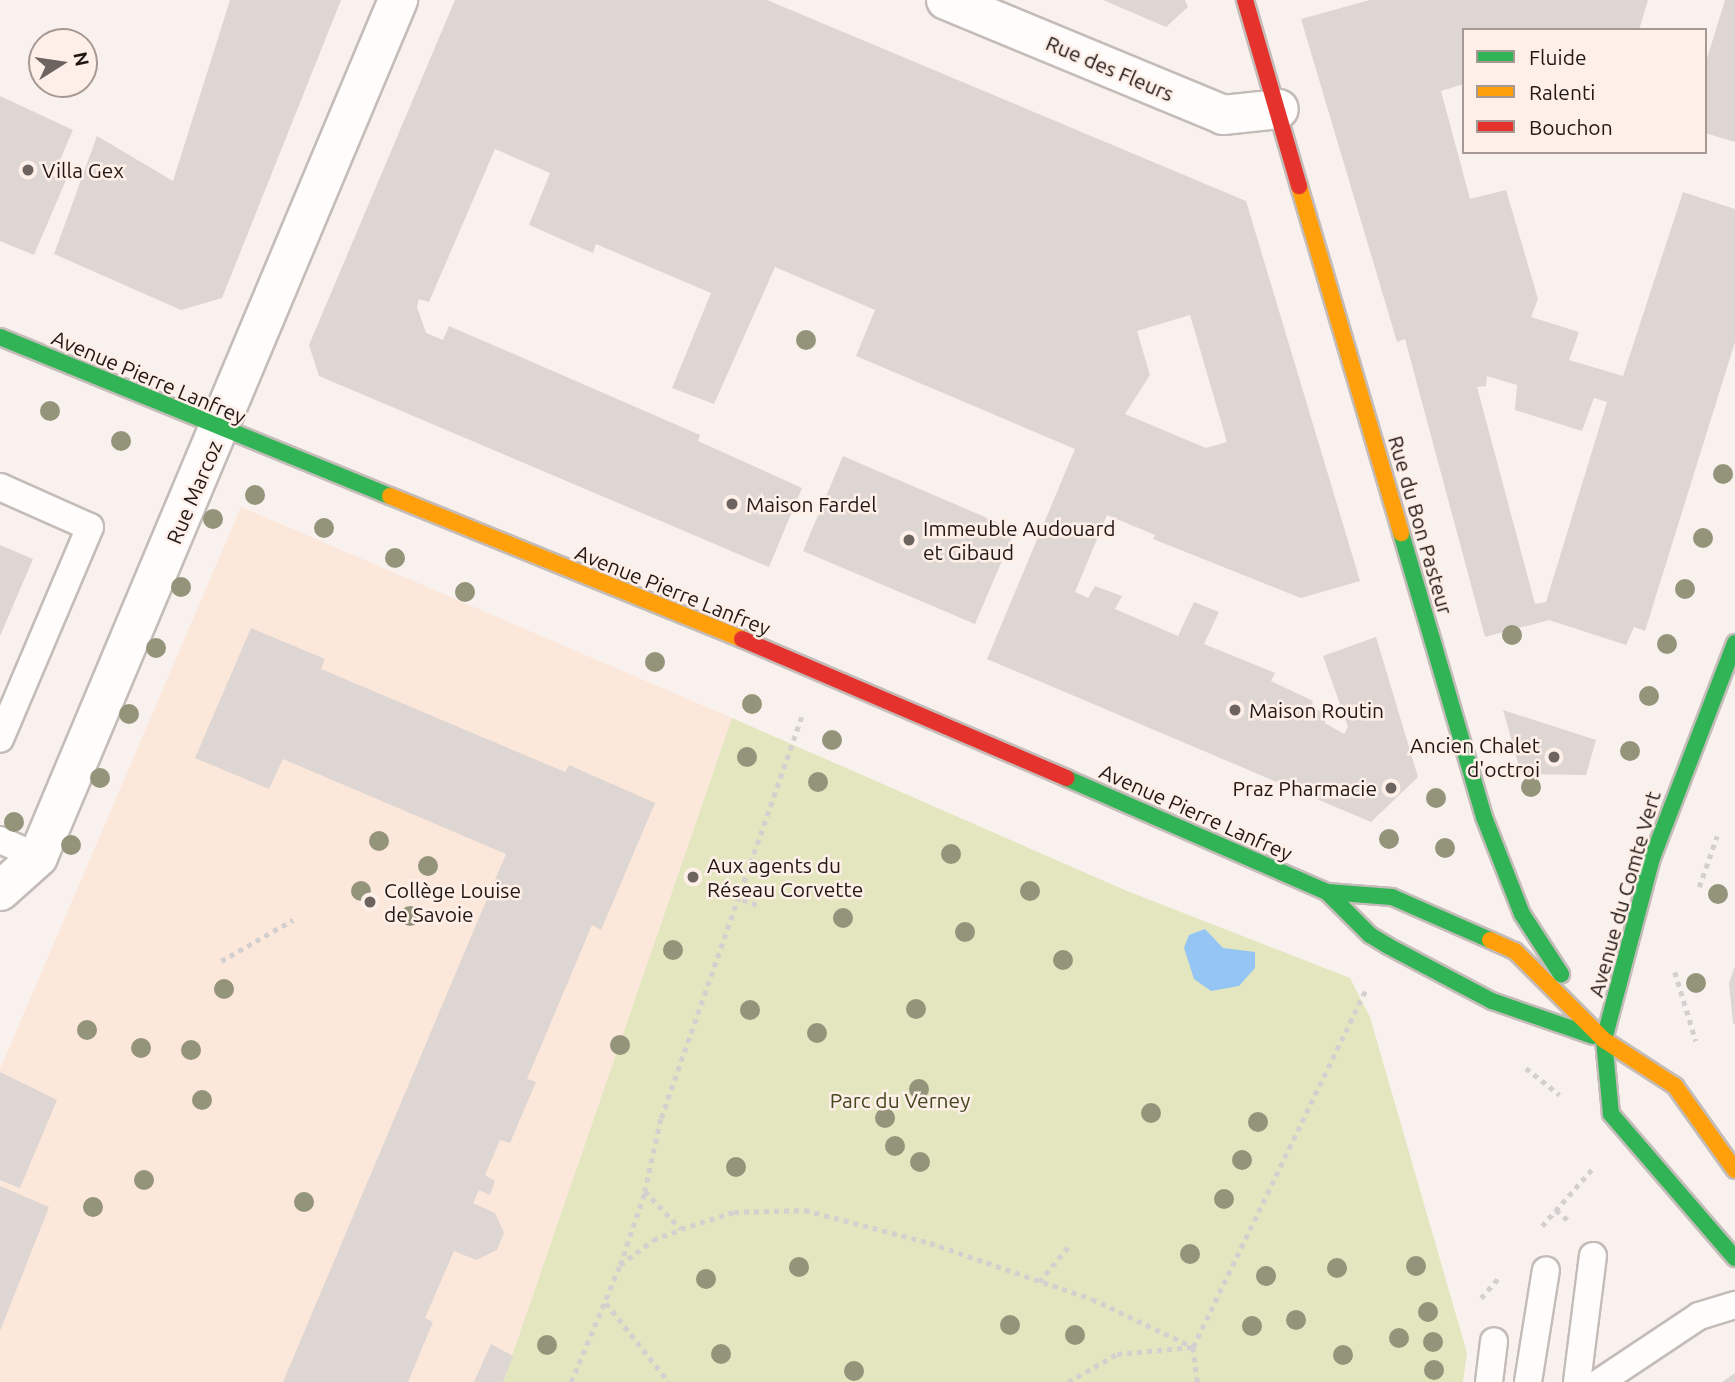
<!DOCTYPE html>
<html>
<head>
<meta charset="utf-8">
<style>
	body { margin:0 }
	#map { position:relative; width:1735px; height:1382px; overflow:hidden; background:#f9f1ed; font-family:Ubuntu,sans-serif }
	div>[style] { position:absolute }
	.built>* { inset:0; background:#fce7db }
	.green>* { inset:0; background:#e4e6bf }
	.water>* { inset:0; background:#95c5f5 }
	.building>* { inset:0; background:#ded6d2 }
	.path>* { height:4.5px; margin-top:-2.25px; transform-origin:0; background:repeating-linear-gradient(90deg,#d4d0cf 0 5px,transparent 0 10px) }
	.roads { filter:drop-shadow(2px 0 #c4bcb8) drop-shadow(-2px 0 #c4bcb8) drop-shadow(0 2px #c4bcb8) drop-shadow(0 -2px #c4bcb8) }
	.lane>* { height:26px; margin:-13px; padding:0 13px; transform-origin:13px; border-radius:13px; background:#fefdfc }
	.street>* { height:38px; margin:-19px; padding:0 19px; transform-origin:19px; border-radius:19px; background:#fefdfc }
	.fast>* { height:16px; margin:-8px; padding:0 8px; transform-origin:8px; border-radius:8px; background:#30b455 }
	.slow>* { height:16px; margin:-8px; padding:0 8px; transform-origin:8px; border-radius:8px; background:#ff9f0a }
	.jam>* { height:16px; margin:-8px; padding:0 8px; transform-origin:8px; border-radius:8px; background:#e5322d }
	.trees>* { width:20px; height:20px; margin:-10px; border-radius:50%; background:#94947b }
	.dots>* { width:19px; height:19px; translate:-50% -50%; box-sizing:border-box; border:4px solid #feefe8; border-radius:50% }
	span { translate:-50% -50%; white-space:nowrap; text-align:center; line-height:1.15; -webkit-text-stroke:5px #feefe8; paint-order:stroke }
	.street-label { font-size:21px; color:#211814 }
	.poi-label { font-size:21px; color:#211814 }
	.left { translate:0 -50%; text-align:left }
	.right { translate:-100% -50%; text-align:right }
	.park-label { font-size:21px; color:#42471e }
	.legend { position:absolute; left:1462px; top:28px; width:245px; height:126px; box-sizing:border-box; background:#feefe8; border:2px solid #a69993; margin:0; padding:9px 12px; list-style:none; font-size:21px; color:#211814 }
	.legend li { display:flex; align-items:center; gap:14px; height:35px }
	.legend b { width:35px; border:2px solid #a69993 }
	.north { position:absolute; left:28px; top:28px; width:70px; height:70px; box-sizing:border-box; background:#feefe8; border:2px solid #a69993; border-radius:50%; rotate:78deg; font-size:19px; font-weight:700; line-height:28px; text-align:center; color:#211814 }
	.north::after { content:''; display:block; margin:auto; width:24px; height:32px; background:#6d6460; clip-path:polygon(50% 0,100% 100%,50% 72%,0 100%) }
</style>
</head>
<body>
<div id="map">
	<div class="built">
		<div style="clip-path:polygon(241px 507px,732px 718px,503px 1382px,0 1382px,0 1069px)"></div>
	</div>
	<div class="green">
		<div style="clip-path:polygon(732px 718px,1127px 891px,1350px 978px,1370px 1017px,1467px 1353px,1463px 1382px,503px 1382px)"></div>
	</div>
	<div class="water">
		<div style="clip-path:polygon(1205px 929px,1223px 948px,1255px 952px,1255px 968px,1239px 986px,1211px 991px,1194px 979px,1184px 948px,1189px 935px)"></div>
	</div>
	<div class="building">
		<div style="clip-path:polygon(230px 0,341px 0,222px 298px,181px 310px,54px 254px,97px 136px,173px 181px)"></div>
		<div style="clip-path:polygon(evenodd,455px 0,767px 0,1246px 201px,1360px 581px,1301px 598px,1153px 539px,1155px 535px,1107px 515px,1075px 592px,1088px 598px,1095px 586px,1122px 596px,1115px 609px,1178px 636px,1194px 602px,1219px 612px,1204px 644px,1275px 673px,1271px 681px,1313px 701px,1311px 707px,1325px 713px,1325px 723px,1344px 734px,1348px 727px,1323px 656px,1376px 637px,1418px 777px,1371px 822px,987px 659px,1075px 449px,856px 356px,875px 310px,775px 267px,714px 404px,672px 388px,711px 293px,596px 244px,593px 253px,529px 225px,550px 173px,495px 149px,429px 302px,419px 299px,417px 307px,426px 333px,443px 340px,449px 326px,700px 435px,698px 441px,802px 488px,769px 567px,319px 376px,309px 345px,455px 0,1190px 315px,1227px 442px,1206px 448px,1125px 414px,1150px 375px,1137px 331px,1190px 315px)"></div>
		<div style="clip-path:polygon(1103px 0,1185px 0,1188px 7px,1166px 27px)"></div>
		<div style="clip-path:polygon(evenodd,1370px 0,1648px 0,1639px 30px,1464px 30px,1464px 84px,1441px 91px,1470px 199px,1506px 190px,1538px 299px,1531px 317px,1579px 332px,1569px 360px,1623px 376px,1683px 192px,1735px 209px,1735px 342px,1645px 631px,1634px 627px,1626px 645px,1549px 620px,1485px 637px,1405px 339px,1397px 342px,1301px 19px,1370px 0,1487px 376px,1517px 385px,1515px 410px,1582px 431px,1594px 398px,1607px 402px,1546px 602px,1535px 604px,1477px 387px,1486px 386px,1487px 376px)"></div>
		<div style="clip-path:polygon(1725px 0,1735px 0,1735px 142px,1705px 133px,1705px 65px)"></div>
		<div style="clip-path:polygon(0 96px,73px 130px,53px 176px,66px 180px,34px 255px,0 241px)"></div>
		<div style="clip-path:polygon(843px 456px,1015px 530px,975px 624px,803px 551px)"></div>
		<div style="clip-path:polygon(0 545px,33px 559px,0 636px)"></div>
		<div style="clip-path:polygon(251px 628px,325px 659px,321px 669px,565px 772px,569px 765px,655px 803px,601px 930px,592px 925px,527px 1079px,536px 1082px,510px 1143px,500px 1140px,485px 1175px,495px 1181px,490px 1195px,479px 1190px,473px 1203px,495px 1213px,504px 1233px,497px 1250px,476px 1260px,454px 1251px,425px 1318px,433px 1322px,408px 1382px,283px 1382px,506px 854px,283px 759px,269px 789px,195px 758px)"></div>
		<div style="clip-path:polygon(1503px 710px,1596px 740px,1586px 775px,1521px 774px)"></div>
		<div style="clip-path:polygon(1735px 966px,1735px 1024px,1733px 1024px,1729px 983px)"></div>
		<div style="clip-path:polygon(0 1072px,57px 1100px,20px 1188px,0 1180px)"></div>
		<div style="clip-path:polygon(0 1186px,49px 1207px,0 1331px)"></div>
		<div style="clip-path:polygon(491px 1344px,513px 1356px,503px 1382px,474px 1382px)"></div>
		<div style="clip-path:polygon(1735px 1373px,1735px 1382px,1722px 1382px)"></div>
	</div>
	<div class="path">
		<div style="left:802px;top:717px;width:426px;rotate:109.3deg"></div>
		<div style="left:661px;top:1119px;width:74px;rotate:102.5deg"></div>
		<div style="left:645px;top:1191px;width:52px;rotate:46.5deg"></div>
		<div style="left:681px;top:1229px;width:56px;rotate:-17.8deg"></div>
		<div style="left:734px;top:1212px;width:71px;rotate:-1.6deg"></div>
		<div style="left:805px;top:1210px;width:129px;rotate:14.8deg"></div>
		<div style="left:930px;top:1243px;width:171px;rotate:19.1deg"></div>
		<div style="left:1092px;top:1299px;width:112px;rotate:25.4deg"></div>
		<div style="left:1699px;top:887px;width:54px;rotate:-70.6deg"></div>
		<div style="left:715px;top:888px;width:45px;rotate:22deg"></div>
		<div style="left:221px;top:961px;width:83px;rotate:-29.7deg"></div>
		<div style="left:1675px;top:972px;width:72px;rotate:73.1deg"></div>
		<div style="left:1526px;top:1068px;width:43px;rotate:38.5deg"></div>
		<div style="left:1556px;top:1210px;width:17px;rotate:40deg"></div>
		<div style="left:1542px;top:1226px;width:77px;rotate:-48.7deg"></div>
		<div style="left:620px;top:1265px;width:78px;rotate:-71.3deg"></div>
		<div style="left:1039px;top:1282px;width:45px;rotate:-50.4deg"></div>
		<div style="left:1481px;top:1298px;width:29px;rotate:-49deg"></div>
		<div style="left:606px;top:1303px;width:101px;rotate:51.4deg"></div>
		<div style="left:571px;top:1382px;width:127px;rotate:-67.3deg"></div>
		<div style="left:620px;top:1265px;width:41px;rotate:-37.1deg"></div>
		<div style="left:653px;top:1240px;width:30px;rotate:-21deg"></div>
		<div style="left:1068px;top:1382px;width:56px;rotate:-29.7deg"></div>
		<div style="left:1117px;top:1354px;width:75px;rotate:-5.3deg"></div>
		<div style="left:1197px;top:1382px;width:35px;rotate:-97deg"></div>
		<div style="left:1193px;top:1347px;width:398px;rotate:-64.2deg"></div>
	</div>
	<div class="roads">
		<div class="lane">
			<div style="left:0;top:487px;width:98px;rotate:24deg"></div>
			<div style="left:90px;top:527px;width:230px;rotate:113deg"></div>
			<div style="left:0;top:840px;width:42px;rotate:24.1deg"></div>
			<div style="left:1489px;top:1382px;width:41px;rotate:-83deg"></div>
			<div style="left:1528px;top:1382px;width:113px;rotate:-80.9deg"></div>
			<div style="left:1577px;top:1382px;width:127px;rotate:-82.8deg"></div>
			<div style="left:1600px;top:1382px;width:119px;rotate:-33.7deg"></div>
			<div style="left:1699px;top:1316px;width:38px;rotate:-17deg"></div>
		</div>
		<div class="street">
			<div style="left:946px;top:0;width:300px;rotate:22.5deg"></div>
			<div style="left:1223px;top:115px;width:56px;rotate:-6.1deg"></div>
			<div style="left:0;top:891px;width:51px;rotate:-41.8deg"></div>
			<div style="left:38px;top:857px;width:930px;rotate:-67.21deg"></div>
		</div>
		<div class="fast">
			<div style="left:0;top:337px;width:421px;rotate:22.2deg"></div>
			<div style="left:1401px;top:533px;width:296px;rotate:73.7deg"></div>
			<div style="left:1484px;top:817px;width:104px;rotate:68.6deg"></div>
			<div style="left:1522px;top:914px;width:72px;rotate:57deg"></div>
			<div style="left:1735px;top:643px;width:230px;rotate:111.1deg"></div>
			<div style="left:1652px;top:858px;width:188px;rotate:104.8deg"></div>
			<div style="left:1604px;top:1040px;width:74px;rotate:84.6deg"></div>
			<div style="left:1611px;top:1114px;width:190px;rotate:49.3deg"></div>
			<div style="left:1066px;top:778px;width:285px;rotate:23.6deg"></div>
			<div style="left:1327px;top:892px;width:65px;rotate:4.4deg"></div>
			<div style="left:1392px;top:897px;width:107px;rotate:23.7deg"></div>
			<div style="left:1327px;top:892px;width:61px;rotate:45deg"></div>
			<div style="left:1370px;top:935px;width:21px;rotate:31deg"></div>
			<div style="left:1388px;top:946px;width:118px;rotate:27.9deg"></div>
			<div style="left:1492px;top:1001px;width:107px;rotate:19.1deg"></div>
		</div>
		<div class="slow">
			<div style="left:1299px;top:186px;width:362px;rotate:73.6deg"></div>
			<div style="left:390px;top:496px;width:380px;rotate:22.1deg"></div>
			<div style="left:1490px;top:940px;width:27px;rotate:24deg"></div>
			<div style="left:1515px;top:951px;width:126px;rotate:45deg"></div>
			<div style="left:1604px;top:1040px;width:85px;rotate:32.9deg"></div>
			<div style="left:1675px;top:1086px;width:103px;rotate:54.5deg"></div>
		</div>
		<div class="jam">
			<div style="left:1245px;top:0;width:194px;rotate:73.8deg"></div>
			<div style="left:742px;top:639px;width:353px;rotate:23.2deg"></div>
		</div>
	</div>
	<div class="trees">
		<div style="left:806px;top:340px"></div>
		<div style="left:50px;top:411px"></div>
		<div style="left:121px;top:441px"></div>
		<div style="left:1723px;top:474px"></div>
		<div style="left:255px;top:495px"></div>
		<div style="left:213px;top:519px"></div>
		<div style="left:324px;top:528px"></div>
		<div style="left:1703px;top:538px"></div>
		<div style="left:395px;top:558px"></div>
		<div style="left:181px;top:587px"></div>
		<div style="left:1685px;top:589px"></div>
		<div style="left:465px;top:592px"></div>
		<div style="left:1512px;top:635px"></div>
		<div style="left:1667px;top:644px"></div>
		<div style="left:156px;top:648px"></div>
		<div style="left:655px;top:662px"></div>
		<div style="left:1649px;top:696px"></div>
		<div style="left:752px;top:704px"></div>
		<div style="left:129px;top:714px"></div>
		<div style="left:832px;top:740px"></div>
		<div style="left:1630px;top:751px"></div>
		<div style="left:747px;top:757px"></div>
		<div style="left:100px;top:778px"></div>
		<div style="left:818px;top:782px"></div>
		<div style="left:1531px;top:787px"></div>
		<div style="left:1436px;top:798px"></div>
		<div style="left:14px;top:822px"></div>
		<div style="left:1389px;top:839px"></div>
		<div style="left:379px;top:841px"></div>
		<div style="left:71px;top:845px"></div>
		<div style="left:1445px;top:848px"></div>
		<div style="left:951px;top:854px"></div>
		<div style="left:428px;top:866px"></div>
		<div style="left:361px;top:891px"></div>
		<div style="left:1030px;top:891px"></div>
		<div style="left:1718px;top:894px"></div>
		<div style="left:410px;top:916px"></div>
		<div style="left:843px;top:918px"></div>
		<div style="left:965px;top:932px"></div>
		<div style="left:673px;top:950px"></div>
		<div style="left:1063px;top:960px"></div>
		<div style="left:1696px;top:983px"></div>
		<div style="left:224px;top:989px"></div>
		<div style="left:916px;top:1009px"></div>
		<div style="left:750px;top:1010px"></div>
		<div style="left:87px;top:1030px"></div>
		<div style="left:817px;top:1033px"></div>
		<div style="left:620px;top:1045px"></div>
		<div style="left:141px;top:1048px"></div>
		<div style="left:191px;top:1050px"></div>
		<div style="left:919px;top:1089px"></div>
		<div style="left:202px;top:1100px"></div>
		<div style="left:1151px;top:1113px"></div>
		<div style="left:885px;top:1118px"></div>
		<div style="left:1258px;top:1122px"></div>
		<div style="left:895px;top:1146px"></div>
		<div style="left:1242px;top:1160px"></div>
		<div style="left:920px;top:1162px"></div>
		<div style="left:736px;top:1167px"></div>
		<div style="left:144px;top:1180px"></div>
		<div style="left:1224px;top:1199px"></div>
		<div style="left:304px;top:1202px"></div>
		<div style="left:93px;top:1207px"></div>
		<div style="left:1190px;top:1254px"></div>
		<div style="left:1416px;top:1266px"></div>
		<div style="left:799px;top:1267px"></div>
		<div style="left:1337px;top:1268px"></div>
		<div style="left:1266px;top:1276px"></div>
		<div style="left:706px;top:1279px"></div>
		<div style="left:1428px;top:1312px"></div>
		<div style="left:1296px;top:1320px"></div>
		<div style="left:1010px;top:1325px"></div>
		<div style="left:1252px;top:1326px"></div>
		<div style="left:1075px;top:1335px"></div>
		<div style="left:1399px;top:1338px"></div>
		<div style="left:1433px;top:1342px"></div>
		<div style="left:547px;top:1345px"></div>
		<div style="left:721px;top:1354px"></div>
		<div style="left:1343px;top:1355px"></div>
		<div style="left:1434px;top:1370px"></div>
		<div style="left:854px;top:1371px"></div>
	</div>
	<div class="dots">
		<div style="left:28px;top:170px;background:#6d6460"></div>
		<div style="left:732px;top:504px;background:#6d6460"></div>
		<div style="left:909px;top:540px;background:#6d6460"></div>
		<div style="left:1235px;top:710px;background:#6d6460"></div>
		<div style="left:1554px;top:757px;background:#6d6460"></div>
		<div style="left:1391px;top:788px;background:#6d6460"></div>
		<div style="left:693px;top:877px;background:#6d6460"></div>
		<div style="left:370px;top:902px;background:#6d6460"></div>
	</div>
	<div class="street-label">
		<span style="left:1110px;top:68px;rotate:23deg">Rue des Fleurs</span>
		<span style="left:149px;top:377px;rotate:23deg">Avenue Pierre Lanfrey</span>
		<span style="left:194px;top:492px;rotate:-67deg">Rue Marcoz</span>
		<span style="left:1421px;top:525px;rotate:74deg">Rue du Bon Pasteur</span>
		<span style="left:673px;top:590px;rotate:22deg">Avenue Pierre Lanfrey</span>
		<span style="left:1196px;top:812px;rotate:24deg">Avenue Pierre Lanfrey</span>
		<span style="left:1624px;top:894px;rotate:-74deg">Avenue du Comte Vert</span>
	</div>
	<div class="poi-label">
		<span class="left" style="left:42px;top:170px">Villa Gex</span>
		<span class="left" style="left:746px;top:504px">Maison Fardel</span>
		<span class="left" style="left:923px;top:540px">Immeuble Audouard<br>et Gibaud</span>
		<span class="left" style="left:1249px;top:710px">Maison Routin</span>
		<span class="right" style="left:1540px;top:757px">Ancien Chalet<br>d'octroi</span>
		<span class="right" style="left:1377px;top:788px">Praz Pharmacie</span>
		<span class="left" style="left:707px;top:877px">Aux agents du<br>Réseau Corvette</span>
		<span class="left" style="left:384px;top:902px">Collège Louise<br>de Savoie</span>
	</div>
	<div class="park-label">
		<span style="left:900px;top:1100px">Parc du Verney</span>
	</div>
	<ul class="legend">
	<li><b style="height:9px;background:#30b455"></b>Fluide</li>
	<li><b style="height:9px;background:#ff9f0a"></b>Ralenti</li>
	<li><b style="height:9px;background:#e5322d"></b>Bouchon</li>
	</ul>
	<div class="north">N</div>
</div>
</body>
</html>
